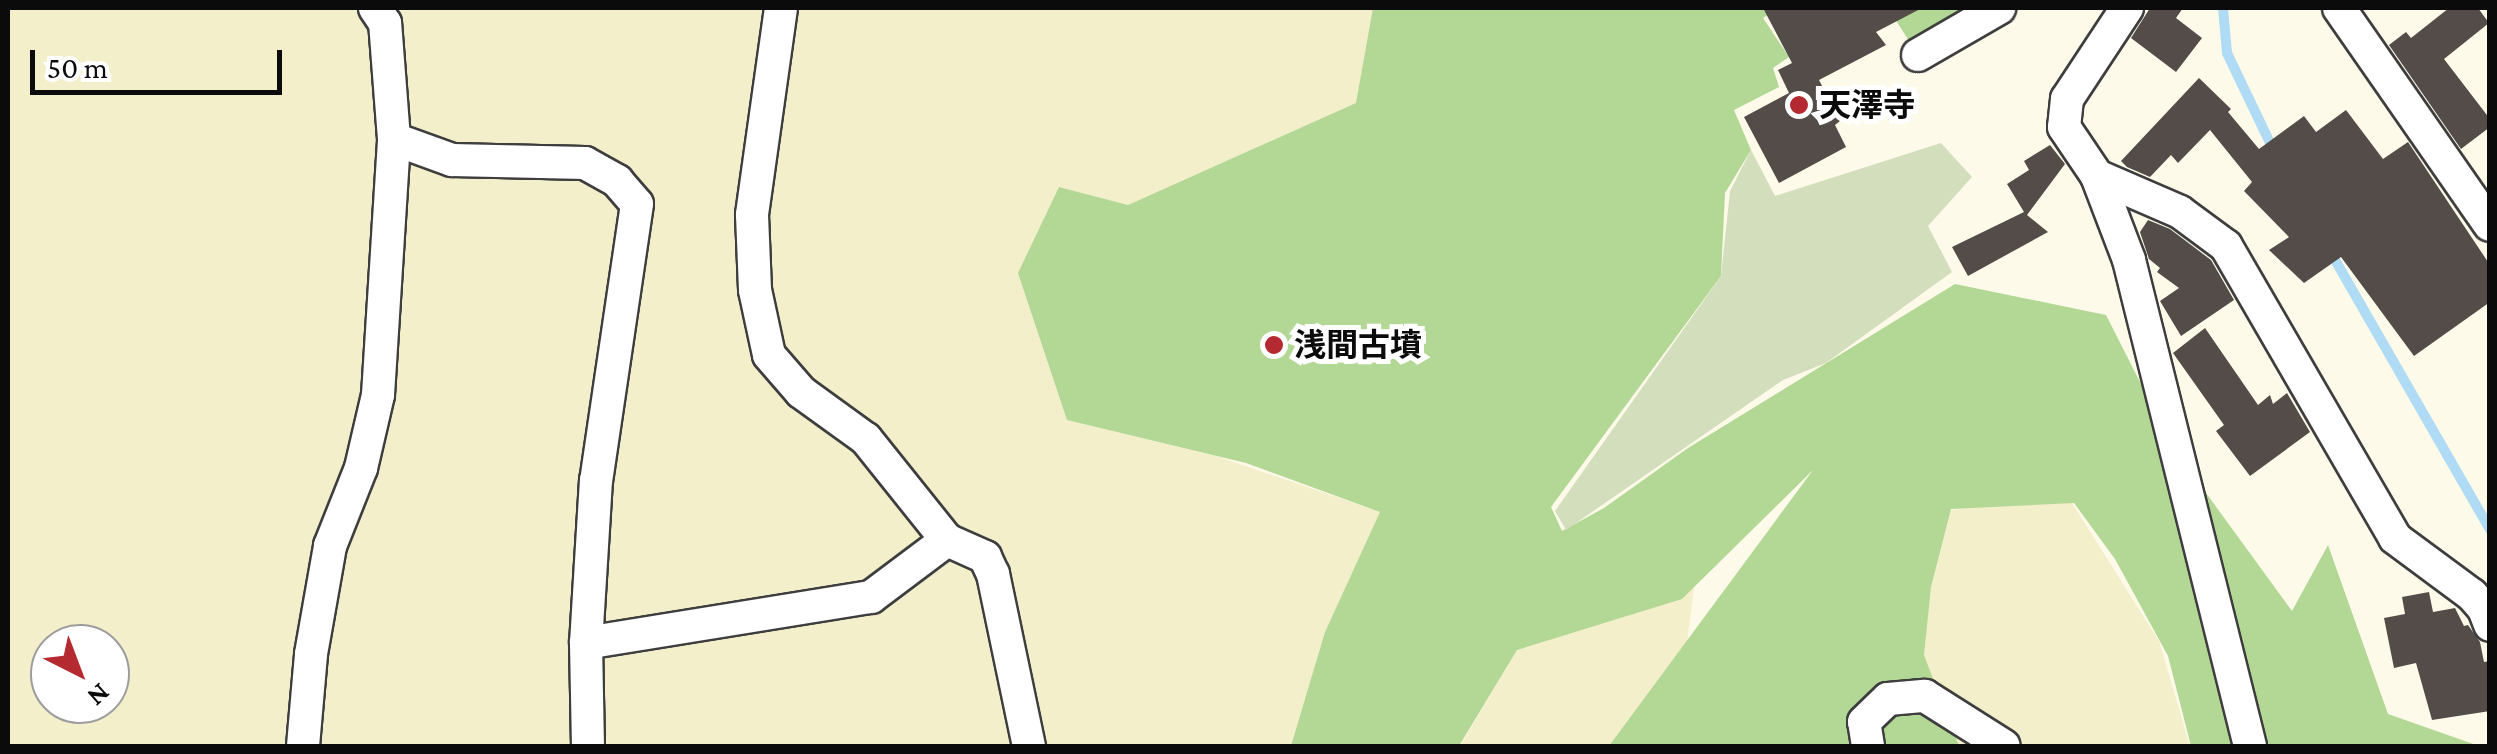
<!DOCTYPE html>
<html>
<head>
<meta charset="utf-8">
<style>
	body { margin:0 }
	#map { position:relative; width:2497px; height:754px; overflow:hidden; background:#fefaea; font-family:"Crimson Pro","Noto Sans JP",serif }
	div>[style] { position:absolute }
	.farmland>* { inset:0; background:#f3efcb }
	.forest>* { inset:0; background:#b3d795 }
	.cemetery>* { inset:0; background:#d3debd }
	.stream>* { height:10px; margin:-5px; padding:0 5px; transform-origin:5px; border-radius:5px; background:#b0dbf4 }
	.building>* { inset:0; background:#534c48 }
	.roads { filter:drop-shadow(2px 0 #3e3e3e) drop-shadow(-2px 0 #3e3e3e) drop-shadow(0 2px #3e3e3e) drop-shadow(0 -2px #3e3e3e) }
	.street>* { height:32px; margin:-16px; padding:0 16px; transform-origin:16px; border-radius:16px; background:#fff }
	.dots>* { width:28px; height:28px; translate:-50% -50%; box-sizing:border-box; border:5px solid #fff; border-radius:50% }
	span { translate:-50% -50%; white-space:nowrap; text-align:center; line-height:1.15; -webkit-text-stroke:10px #fff; paint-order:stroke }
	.poi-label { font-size:32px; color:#0b0b0b; font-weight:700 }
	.left { translate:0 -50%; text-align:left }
	.frame { position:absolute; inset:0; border:10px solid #0b0b0b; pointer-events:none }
	.north { position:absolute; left:30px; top:624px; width:100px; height:100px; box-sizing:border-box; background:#fff; border:2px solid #9d9d9d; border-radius:50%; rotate:138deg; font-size:28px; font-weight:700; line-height:40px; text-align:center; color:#0b0b0b }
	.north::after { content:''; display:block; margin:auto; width:35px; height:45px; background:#b52930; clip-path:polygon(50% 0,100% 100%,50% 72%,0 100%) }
	.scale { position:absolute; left:30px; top:50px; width:252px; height:45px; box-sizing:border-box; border:5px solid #0b0b0b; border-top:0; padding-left:12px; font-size:30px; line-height:35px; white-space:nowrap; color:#0b0b0b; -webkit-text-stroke:8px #fff; paint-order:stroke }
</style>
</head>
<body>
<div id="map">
	<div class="farmland">
		<div style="clip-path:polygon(evenodd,8px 8px,1373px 8px,1357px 103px,1128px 205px,1059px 187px,1067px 420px,1216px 456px,1381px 512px,1325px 632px,1299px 746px,8px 746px,8px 8px,50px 644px,110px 644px,110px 704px,50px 704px,50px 644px)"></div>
		<div style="clip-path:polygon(2064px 490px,2159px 641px,2190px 746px,1959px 746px,1924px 655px,1937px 513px)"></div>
		<div style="clip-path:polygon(1694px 588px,1687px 643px,1609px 746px,1460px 746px,1517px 650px)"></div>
	</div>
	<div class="forest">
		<div style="clip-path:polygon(1373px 8px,1778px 8px,1763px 18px,1789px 57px,1773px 68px,1779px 87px,1734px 110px,1751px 150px,1725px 193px,1721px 276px,1551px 507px,1562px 531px,1604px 508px,1688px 448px,1955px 284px,2106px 315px,2174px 449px,2292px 611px,2328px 545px,2388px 714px,2479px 746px,2191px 746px,2168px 656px,2115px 559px,2074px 503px,1951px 509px,1931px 587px,1924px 655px,1959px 746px,1609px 746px,1813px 470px,1682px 599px,1517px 650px,1459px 746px,1291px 746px,1325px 632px,1380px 512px,1246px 463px,1067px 420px,1018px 273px,1059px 187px,1128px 205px,1356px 103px)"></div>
		<div style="clip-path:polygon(1888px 8px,1999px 8px,1918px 55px)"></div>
	</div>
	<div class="cemetery">
		<div style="clip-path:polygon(1941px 143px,1972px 177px,1928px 226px,1952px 272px,1826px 363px,1783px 380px,1566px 530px,1555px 511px,1721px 276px,1730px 191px,1751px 150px,1775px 196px)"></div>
	</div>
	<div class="stream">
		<div style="left:2223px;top:8px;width:45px;rotate:84.9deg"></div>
		<div style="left:2227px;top:53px;width:109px;rotate:64.4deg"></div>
		<div style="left:2331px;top:253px;width:319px;rotate:60.1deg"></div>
	</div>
	<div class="building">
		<div style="clip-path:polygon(1763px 8px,1922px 8px,1876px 32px,1886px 45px,1819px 80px,1840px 121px,1835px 125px,1846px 147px,1779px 183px,1744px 117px,1789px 93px,1778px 70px,1792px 63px)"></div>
		<div style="clip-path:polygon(2150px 8px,2183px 8px,2176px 18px,2202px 38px,2176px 72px,2131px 38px)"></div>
		<div style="clip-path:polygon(2449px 8px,2478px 8px,2489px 23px,2444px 59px,2490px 119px,2490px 127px,2461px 149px,2389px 45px,2406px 32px,2411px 38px)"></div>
		<div style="clip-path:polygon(2199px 78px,2231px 109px,2228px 112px,2259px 149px,2304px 116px,2316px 132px,2346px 110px,2383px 159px,2408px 142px,2490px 265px,2490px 302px,2414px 356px,2341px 257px,2304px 283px,2269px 250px,2289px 237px,2244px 191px,2252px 182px,2210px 130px,2178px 163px,2171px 155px,2150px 177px,2127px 167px,2121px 161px)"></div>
		<div style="clip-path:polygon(2050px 145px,2065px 164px,2027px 215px,2048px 232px,1968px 276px,1952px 247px,2024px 212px,2007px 184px,2029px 170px,2024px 161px)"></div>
		<div style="clip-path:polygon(2148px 220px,2170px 229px,2211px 260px,2234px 300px,2181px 336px,2160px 301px,2179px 288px,2157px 272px,2160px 268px,2149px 259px,2140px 232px)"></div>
		<div style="clip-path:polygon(2205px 328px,2258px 405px,2270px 395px,2273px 404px,2287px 393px,2310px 432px,2250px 476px,2216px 431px,2224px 425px,2173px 353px)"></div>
		<div style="clip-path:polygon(2429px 592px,2433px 612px,2455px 608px,2464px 626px,2468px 625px,2480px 642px,2484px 662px,2490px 661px,2490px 711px,2432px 720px,2416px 663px,2394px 668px,2384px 618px,2405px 614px,2402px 597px)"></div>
	</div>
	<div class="roads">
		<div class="street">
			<div style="left:781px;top:8px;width:209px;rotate:98deg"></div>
			<div style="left:752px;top:215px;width:75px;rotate:87.7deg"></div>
			<div style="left:755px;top:290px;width:66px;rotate:77.8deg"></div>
			<div style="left:769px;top:355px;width:49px;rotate:49.1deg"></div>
			<div style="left:801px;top:392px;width:80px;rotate:35.9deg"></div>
			<div style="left:866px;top:439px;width:129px;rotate:51.3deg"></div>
			<div style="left:947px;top:540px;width:42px;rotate:24.1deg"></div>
			<div style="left:985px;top:557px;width:19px;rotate:65deg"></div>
			<div style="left:993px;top:574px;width:176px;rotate:78.2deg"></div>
			<div style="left:2127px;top:8px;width:109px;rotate:123.4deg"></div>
			<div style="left:2067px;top:99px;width:28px;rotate:96deg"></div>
			<div style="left:2064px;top:127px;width:59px;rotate:56deg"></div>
			<div style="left:2097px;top:176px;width:90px;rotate:69.1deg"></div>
			<div style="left:2129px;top:260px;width:501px;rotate:76.02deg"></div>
			<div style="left:2339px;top:8px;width:264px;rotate:55.2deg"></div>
			<div style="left:1918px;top:55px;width:94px;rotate:-30.1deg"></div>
			<div style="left:394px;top:139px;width:62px;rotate:19.9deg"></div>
			<div style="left:452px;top:160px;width:133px;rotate:1.3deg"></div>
			<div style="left:585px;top:163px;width:37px;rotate:29deg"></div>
			<div style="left:617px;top:181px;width:30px;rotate:49deg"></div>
			<div style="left:637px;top:204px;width:279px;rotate:98.4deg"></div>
			<div style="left:596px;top:480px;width:163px;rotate:93.5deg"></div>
			<div style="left:586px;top:643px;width:103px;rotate:88.9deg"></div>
			<div style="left:2097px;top:176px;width:90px;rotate:23.4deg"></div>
			<div style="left:2180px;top:212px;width:57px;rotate:36.5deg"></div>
			<div style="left:2226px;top:246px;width:337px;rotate:59.9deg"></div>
			<div style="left:2395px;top:538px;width:96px;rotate:36.5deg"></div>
			<div style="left:2472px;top:595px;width:18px;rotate:49deg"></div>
			<div style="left:2484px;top:609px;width:17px;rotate:69deg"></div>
			<div style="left:586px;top:643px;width:289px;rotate:-9.2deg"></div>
			<div style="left:871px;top:597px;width:95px;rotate:-36.9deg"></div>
			<div style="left:303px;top:746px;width:92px;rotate:-85deg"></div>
			<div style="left:311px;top:654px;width:110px;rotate:-80deg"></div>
			<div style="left:330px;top:546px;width:84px;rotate:-68.3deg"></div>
			<div style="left:361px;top:468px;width:75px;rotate:-76.9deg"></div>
			<div style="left:378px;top:395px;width:256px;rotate:-86.4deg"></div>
			<div style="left:394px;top:139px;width:116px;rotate:-94.4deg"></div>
			<div style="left:385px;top:23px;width:18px;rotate:-124deg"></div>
			<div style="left:1868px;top:746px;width:24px;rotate:-99deg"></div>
			<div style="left:1864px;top:722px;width:33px;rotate:-44deg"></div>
			<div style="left:1888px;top:699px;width:37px;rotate:-5deg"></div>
			<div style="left:1925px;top:696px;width:93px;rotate:32.3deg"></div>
		</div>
	</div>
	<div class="dots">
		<div style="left:1799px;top:105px;background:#b52930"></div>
		<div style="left:1274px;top:345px;background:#b52930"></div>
	</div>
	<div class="poi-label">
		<span class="left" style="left:1819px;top:105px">天澤寺</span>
		<span class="left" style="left:1294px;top:345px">浅間古墳</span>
	</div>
	<div class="frame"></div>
	<div class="north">N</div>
	<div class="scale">50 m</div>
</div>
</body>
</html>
